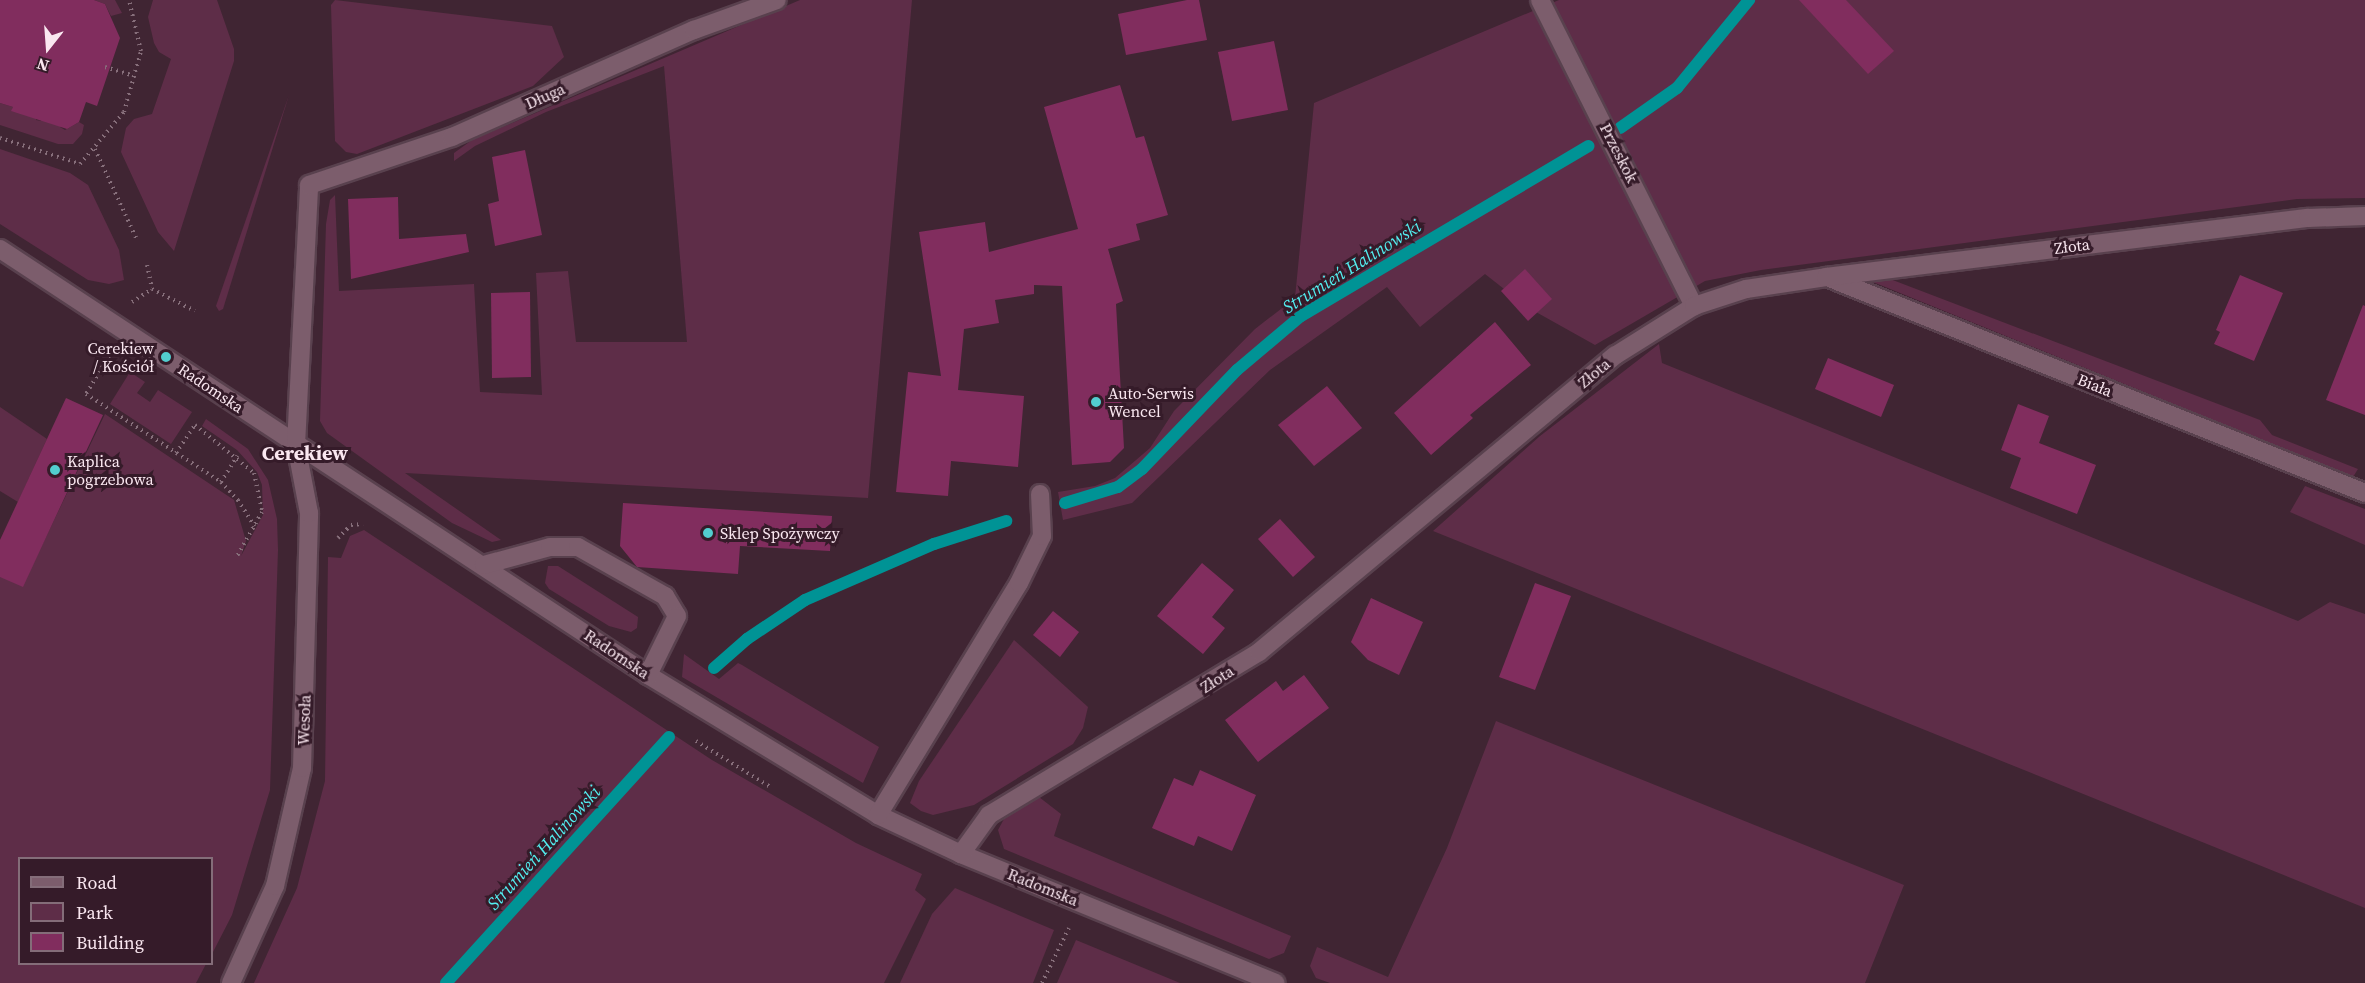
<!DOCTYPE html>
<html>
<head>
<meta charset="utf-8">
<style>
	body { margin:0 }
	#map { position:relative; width:2365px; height:983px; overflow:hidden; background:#402533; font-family:"Source Serif 4",serif }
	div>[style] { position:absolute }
	.green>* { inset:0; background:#5e2d48 }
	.stream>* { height:12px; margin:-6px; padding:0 6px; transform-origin:6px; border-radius:6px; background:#009395 }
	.building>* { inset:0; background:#812d5e }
	.path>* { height:4px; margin-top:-2px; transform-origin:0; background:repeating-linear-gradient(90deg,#876f7b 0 1.5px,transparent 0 6px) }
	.roads { filter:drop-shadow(2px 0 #59414e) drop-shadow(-2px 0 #59414e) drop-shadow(0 2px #59414e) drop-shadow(0 -2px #59414e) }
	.minor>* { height:18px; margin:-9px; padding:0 9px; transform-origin:9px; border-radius:9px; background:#7c5d6c }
	.dots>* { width:16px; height:16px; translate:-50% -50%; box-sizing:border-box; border:3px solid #351b29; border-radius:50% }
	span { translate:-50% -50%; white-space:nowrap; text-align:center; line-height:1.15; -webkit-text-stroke:6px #351b29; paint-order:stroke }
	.street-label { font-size:16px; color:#fae7f0 }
	.poi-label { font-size:16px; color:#fae7f0 }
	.right { translate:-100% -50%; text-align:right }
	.left { translate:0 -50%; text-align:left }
	.water-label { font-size:18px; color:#53edef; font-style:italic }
	.quarter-label { font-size:20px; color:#fae7f0; font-weight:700 }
	.legend { position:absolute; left:18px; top:857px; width:195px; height:108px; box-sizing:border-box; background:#351b29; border:2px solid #846d79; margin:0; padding:8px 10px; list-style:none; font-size:18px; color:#fae7f0 }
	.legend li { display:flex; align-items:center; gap:12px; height:30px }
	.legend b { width:30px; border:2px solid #846d79 }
	.north { position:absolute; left:18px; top:18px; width:60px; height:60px; -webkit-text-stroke:4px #351b29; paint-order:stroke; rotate:197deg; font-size:16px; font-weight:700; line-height:24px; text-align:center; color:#fae7f0 }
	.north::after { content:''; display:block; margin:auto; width:21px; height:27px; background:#fae7f0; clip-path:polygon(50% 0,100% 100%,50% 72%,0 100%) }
</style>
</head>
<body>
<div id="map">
	<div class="green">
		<div style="clip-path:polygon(94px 0,115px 0,122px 13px,111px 16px,105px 4px)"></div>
		<div style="clip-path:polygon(153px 0,217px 0,234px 49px,234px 61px,174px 251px,158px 232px,121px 152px,126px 128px,134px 119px,152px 114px,171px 59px,159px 52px,154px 43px,148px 17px)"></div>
		<div style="clip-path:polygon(335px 0,552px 26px,564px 57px,533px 86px,357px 154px,346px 152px,335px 141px,331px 5px)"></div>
		<div style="clip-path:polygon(800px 0,912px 0,868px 498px,405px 473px,501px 540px,492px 542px,452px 523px,327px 433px,320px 421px,326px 224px,330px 200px,335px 195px,339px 291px,474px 284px,480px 392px,542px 395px,536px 273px,568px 271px,576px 342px,687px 342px,664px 66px,546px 112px,475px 146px,454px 161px,454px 153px,472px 140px)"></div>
		<div style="clip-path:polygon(1559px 0,2365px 0,2365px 198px,2297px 199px,1761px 270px,1705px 281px,1595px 345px,1527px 307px,1485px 274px,1420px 327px,1387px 287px,1270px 370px,1132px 503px,1063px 520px,1058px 492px,1095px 486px,1115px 478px,1150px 448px,1174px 411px,1255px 329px,1295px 298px,1314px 103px)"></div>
		<div style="clip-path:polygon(289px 95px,223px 309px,219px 311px,216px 306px)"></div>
		<div style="clip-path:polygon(0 103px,13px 107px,12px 111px,37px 114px,36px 120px,41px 121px,43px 116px,63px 123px,60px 127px,65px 130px,79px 122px,84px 125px,82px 134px,73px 144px,58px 144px,0 125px)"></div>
		<div style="clip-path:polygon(0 149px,70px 173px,88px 185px,119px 250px,124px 280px,109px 284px,88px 280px,0 224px)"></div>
		<div style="clip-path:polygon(1890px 279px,2260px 420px,2272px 435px,2358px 469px,2353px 477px,1873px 282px)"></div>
		<div style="clip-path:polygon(1659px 344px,1662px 363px,2298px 621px,2330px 602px,2365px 614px,2365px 908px,1433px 531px,1540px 436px)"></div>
		<div style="clip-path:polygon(130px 372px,145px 382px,137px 393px,150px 402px,158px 390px,192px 412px,171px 444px,110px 404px)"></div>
		<div style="clip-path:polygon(0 407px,47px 439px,18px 502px,0 491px)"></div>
		<div style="clip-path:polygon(105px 414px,234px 500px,246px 541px,241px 556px,263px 515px,262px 485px,257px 472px,237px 450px,202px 426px,206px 419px,248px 449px,268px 480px,277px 519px,278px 550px,270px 790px,232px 915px,212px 954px,212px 858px,20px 858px,20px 964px,206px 964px,196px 983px,0 983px,0 575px,23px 585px)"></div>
		<div style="clip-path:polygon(2305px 486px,2365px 509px,2365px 545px,2290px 512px)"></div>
		<div style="clip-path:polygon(364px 530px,712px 760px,856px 843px,922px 874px,915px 890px,926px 899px,884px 983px,254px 983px,297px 888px,325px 781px,328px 557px,341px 558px,350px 536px)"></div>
		<div style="clip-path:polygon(548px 566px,558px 566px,638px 617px,637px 628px,631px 632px,609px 626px,549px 589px,545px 583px)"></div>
		<div style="clip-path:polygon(1014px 640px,1088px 707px,1083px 728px,1073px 744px,974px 805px,933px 815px,921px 811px,910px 803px,919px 781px)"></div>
		<div style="clip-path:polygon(684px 654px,719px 679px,738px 663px,742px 665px,879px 747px,863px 783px,682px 677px)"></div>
		<div style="clip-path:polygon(1496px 721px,1904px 885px,1865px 983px,1330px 983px,1316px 978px,1310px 966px,1317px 947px,1388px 977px,1447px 848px)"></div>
		<div style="clip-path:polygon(1039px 797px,1061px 814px,1054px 836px,1291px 936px,1284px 953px,1269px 959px,1004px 849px,998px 830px,1004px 819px)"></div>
		<div style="clip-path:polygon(955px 888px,1054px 930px,1033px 983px,900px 983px,932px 914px)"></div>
		<div style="clip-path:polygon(1076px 940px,1180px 983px,1057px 983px)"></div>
	</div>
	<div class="stream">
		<div style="left:1620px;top:128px;width:70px;rotate:-35.1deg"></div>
		<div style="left:1677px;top:88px;width:114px;rotate:-50.7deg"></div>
		<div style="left:1065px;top:503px;width:55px;rotate:-16.8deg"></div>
		<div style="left:1118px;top:487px;width:30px;rotate:-37deg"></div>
		<div style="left:1142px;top:469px;width:137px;rotate:-46.2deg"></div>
		<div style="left:1237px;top:370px;width:84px;rotate:-40.2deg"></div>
		<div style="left:1301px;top:316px;width:334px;rotate:-30.6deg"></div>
		<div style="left:714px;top:668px;width:44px;rotate:-41.3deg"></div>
		<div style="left:747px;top:639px;width:70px;rotate:-33.9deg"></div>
		<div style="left:805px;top:600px;width:141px;rotate:-23.5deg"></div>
		<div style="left:934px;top:544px;width:76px;rotate:-17.7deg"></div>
		<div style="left:446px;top:983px;width:332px;rotate:-47.8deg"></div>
	</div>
	<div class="building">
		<div style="clip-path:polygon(0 0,94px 0,105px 4px,120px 38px,97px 106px,86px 102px,79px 122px,67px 129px,11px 111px,13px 107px,0 103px)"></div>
		<div style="clip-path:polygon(1187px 0,1199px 0,1207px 40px,1126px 55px,1118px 14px)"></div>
		<div style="clip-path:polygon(1799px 0,1846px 0,1894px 51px,1868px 74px)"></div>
		<div style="clip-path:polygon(1274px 41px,1288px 110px,1232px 121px,1218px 52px)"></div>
		<div style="clip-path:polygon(1120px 85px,1136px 138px,1144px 136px,1168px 215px,1136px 224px,1140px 240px,1108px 249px,1123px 301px,1116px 304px,1124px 448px,1110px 462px,1072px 465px,1062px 286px,1034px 285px,1034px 294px,995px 300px,999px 323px,964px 329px,958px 390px,1024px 396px,1018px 467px,951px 461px,948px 496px,896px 492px,908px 372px,941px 376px,919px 232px,985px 222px,989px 252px,1078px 229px,1044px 107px)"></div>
		<div style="clip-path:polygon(525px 150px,542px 235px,495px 246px,488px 204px,499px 201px,492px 157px)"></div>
		<div style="clip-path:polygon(398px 197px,399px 239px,466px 234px,469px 252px,351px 279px,348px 199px)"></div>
		<div style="clip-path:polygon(1525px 269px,1552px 299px,1528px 321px,1501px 291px)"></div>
		<div style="clip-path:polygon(2240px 275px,2283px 293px,2254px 361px,2214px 344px,2220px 332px,2216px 330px)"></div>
		<div style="clip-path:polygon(530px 292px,531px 377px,492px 378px,491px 293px)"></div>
		<div style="clip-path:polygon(2363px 305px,2365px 306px,2365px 415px,2326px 400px)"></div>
		<div style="clip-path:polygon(1495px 322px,1531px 365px,1470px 415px,1473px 418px,1431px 455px,1394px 413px)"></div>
		<div style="clip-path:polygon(1828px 358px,1894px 385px,1881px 417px,1815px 389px)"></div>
		<div style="clip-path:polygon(1327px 386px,1362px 428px,1314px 466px,1278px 425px)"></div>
		<div style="clip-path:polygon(66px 398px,103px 415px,23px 587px,0 577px,0 540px)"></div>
		<div style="clip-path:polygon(2018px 404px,2049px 416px,2039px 443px,2096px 465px,2077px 514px,2010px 488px,2021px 458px,2001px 450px)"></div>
		<div style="clip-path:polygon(623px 503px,832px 516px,830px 551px,740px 546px,738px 574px,637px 567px,620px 546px)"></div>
		<div style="clip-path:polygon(1280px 519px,1315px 557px,1293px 577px,1258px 539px)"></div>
		<div style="clip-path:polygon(1202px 563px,1234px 590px,1212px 617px,1225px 628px,1203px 654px,1157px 616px)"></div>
		<div style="clip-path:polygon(1535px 583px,1571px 596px,1535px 690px,1499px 677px)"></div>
		<div style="clip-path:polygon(1371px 598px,1423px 622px,1399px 675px,1368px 660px,1351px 642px)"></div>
		<div style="clip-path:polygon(1053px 611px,1079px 632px,1060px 657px,1033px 635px)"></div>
		<div style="clip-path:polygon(1304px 675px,1329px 708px,1258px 762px,1225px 720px,1276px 681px,1283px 691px)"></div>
		<div style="clip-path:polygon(1200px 770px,1256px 795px,1232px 851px,1198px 836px,1194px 846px,1152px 828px,1174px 778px,1193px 786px)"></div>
	</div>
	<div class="path">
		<div style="left:105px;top:67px;width:30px;rotate:17deg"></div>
		<div style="left:0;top:138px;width:84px;rotate:18deg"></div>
		<div style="left:80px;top:164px;width:68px;rotate:-49.8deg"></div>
		<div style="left:124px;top:112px;width:63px;rotate:-74.4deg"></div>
		<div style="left:141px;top:51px;width:52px;rotate:-103.2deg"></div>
		<div style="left:95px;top:149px;width:100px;rotate:65.2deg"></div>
		<div style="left:147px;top:265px;width:25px;rotate:78deg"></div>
		<div style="left:152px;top:289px;width:48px;rotate:27.1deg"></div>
		<div style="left:132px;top:302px;width:24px;rotate:-33deg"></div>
		<div style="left:109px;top:356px;width:44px;rotate:121.2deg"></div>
		<div style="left:86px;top:394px;width:161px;rotate:33.1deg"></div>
		<div style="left:221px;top:482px;width:31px;rotate:-58deg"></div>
		<div style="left:176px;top:453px;width:34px;rotate:-56deg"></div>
		<div style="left:195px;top:425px;width:76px;rotate:39.1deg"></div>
		<div style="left:254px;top:473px;width:40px;rotate:78deg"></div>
		<div style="left:262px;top:512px;width:53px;rotate:119.5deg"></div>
		<div style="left:221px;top:482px;width:25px;rotate:47deg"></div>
		<div style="left:238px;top:500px;width:31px;rotate:58deg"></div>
		<div style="left:338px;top:538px;width:18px;rotate:-45deg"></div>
		<div style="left:351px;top:525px;width:12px;rotate:-5deg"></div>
		<div style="left:696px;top:741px;width:86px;rotate:31.7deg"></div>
		<div style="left:1042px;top:983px;width:61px;rotate:-63.9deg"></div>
	</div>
	<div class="roads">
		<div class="minor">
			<div style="left:1540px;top:0;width:343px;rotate:63.3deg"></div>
			<div style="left:0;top:249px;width:775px;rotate:33.32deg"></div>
			<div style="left:648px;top:675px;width:269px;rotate:31.3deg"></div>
			<div style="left:878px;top:815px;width:92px;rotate:25.2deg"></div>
			<div style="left:961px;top:854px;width:340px;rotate:22.3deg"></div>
			<div style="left:1827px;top:277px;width:580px;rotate:21.87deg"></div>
			<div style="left:484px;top:565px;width:68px;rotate:-15.3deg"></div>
			<div style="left:550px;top:547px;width:28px"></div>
			<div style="left:578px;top:547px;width:100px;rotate:29.4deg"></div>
			<div style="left:665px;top:596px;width:23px;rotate:59deg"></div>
			<div style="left:677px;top:616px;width:66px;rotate:116.2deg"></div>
			<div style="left:878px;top:815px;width:271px;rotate:-58.7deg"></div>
			<div style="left:1019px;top:583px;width:52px;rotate:-63.9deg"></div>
			<div style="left:1042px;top:536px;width:42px;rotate:-92.7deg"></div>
			<div style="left:961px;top:854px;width:48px;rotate:-54.3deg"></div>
			<div style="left:989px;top:815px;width:315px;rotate:-31.1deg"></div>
			<div style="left:1259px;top:652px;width:464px;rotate:-39.8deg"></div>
			<div style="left:1616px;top:355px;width:92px;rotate:-32.1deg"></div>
			<div style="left:1694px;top:306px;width:55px;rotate:-18.1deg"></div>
			<div style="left:1746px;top:289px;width:81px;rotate:-8.5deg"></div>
			<div style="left:1826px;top:277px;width:486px;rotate:-7deg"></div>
			<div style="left:2308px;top:218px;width:57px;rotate:-2deg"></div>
			<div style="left:231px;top:983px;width:107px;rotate:-65.6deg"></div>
			<div style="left:275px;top:886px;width:121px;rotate:-77.1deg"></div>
			<div style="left:302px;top:768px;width:255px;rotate:-88.4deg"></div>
			<div style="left:309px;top:513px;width:69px;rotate:-100.8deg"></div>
			<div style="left:296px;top:445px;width:260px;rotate:-87.1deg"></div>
			<div style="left:309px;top:185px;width:151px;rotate:-18.6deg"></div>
			<div style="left:452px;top:137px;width:265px;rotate:-23.9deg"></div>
			<div style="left:694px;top:30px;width:88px;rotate:-19.9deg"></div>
		</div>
	</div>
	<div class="dots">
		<div style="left:166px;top:357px;background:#52cdcf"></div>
		<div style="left:1096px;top:402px;background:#52cdcf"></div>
		<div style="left:55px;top:470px;background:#52cdcf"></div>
		<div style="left:708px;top:533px;background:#52cdcf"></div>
	</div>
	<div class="street-label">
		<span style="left:545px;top:96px;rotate:-24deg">Długa</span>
		<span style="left:1619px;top:153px;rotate:63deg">Przeskok</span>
		<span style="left:2072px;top:246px;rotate:-7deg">Złota</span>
		<span style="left:1594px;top:373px;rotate:-40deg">Złota</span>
		<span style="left:2095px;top:385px;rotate:22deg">Biała</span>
		<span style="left:211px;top:388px;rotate:34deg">Radomska</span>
		<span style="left:617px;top:654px;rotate:34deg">Radomska</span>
		<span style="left:1217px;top:679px;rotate:-33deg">Złota</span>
		<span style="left:304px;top:720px;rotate:-88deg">Wesoła</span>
		<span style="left:1043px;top:887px;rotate:22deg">Radomska</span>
	</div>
	<div class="poi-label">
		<span class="right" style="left:154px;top:357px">Cerekiew<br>/ Kościół</span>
		<span class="left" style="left:1108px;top:402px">Auto-Serwis<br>Wencel</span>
		<span class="left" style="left:67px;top:470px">Kaplica<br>pogrzebowa</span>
		<span class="left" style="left:720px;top:533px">Sklep Spożywczy</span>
	</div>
	<div class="water-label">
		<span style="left:1352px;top:267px;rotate:-32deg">Strumień Halinowski</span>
		<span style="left:544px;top:848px;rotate:-48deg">Strumień Halinowski</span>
	</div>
	<div class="quarter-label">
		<span style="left:305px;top:453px">Cerekiew</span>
	</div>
	<ul class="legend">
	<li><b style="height:8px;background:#7c5d6c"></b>Road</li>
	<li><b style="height:16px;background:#5e2d48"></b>Park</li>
	<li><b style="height:16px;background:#812d5e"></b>Building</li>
	</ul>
	<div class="north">N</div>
</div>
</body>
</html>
